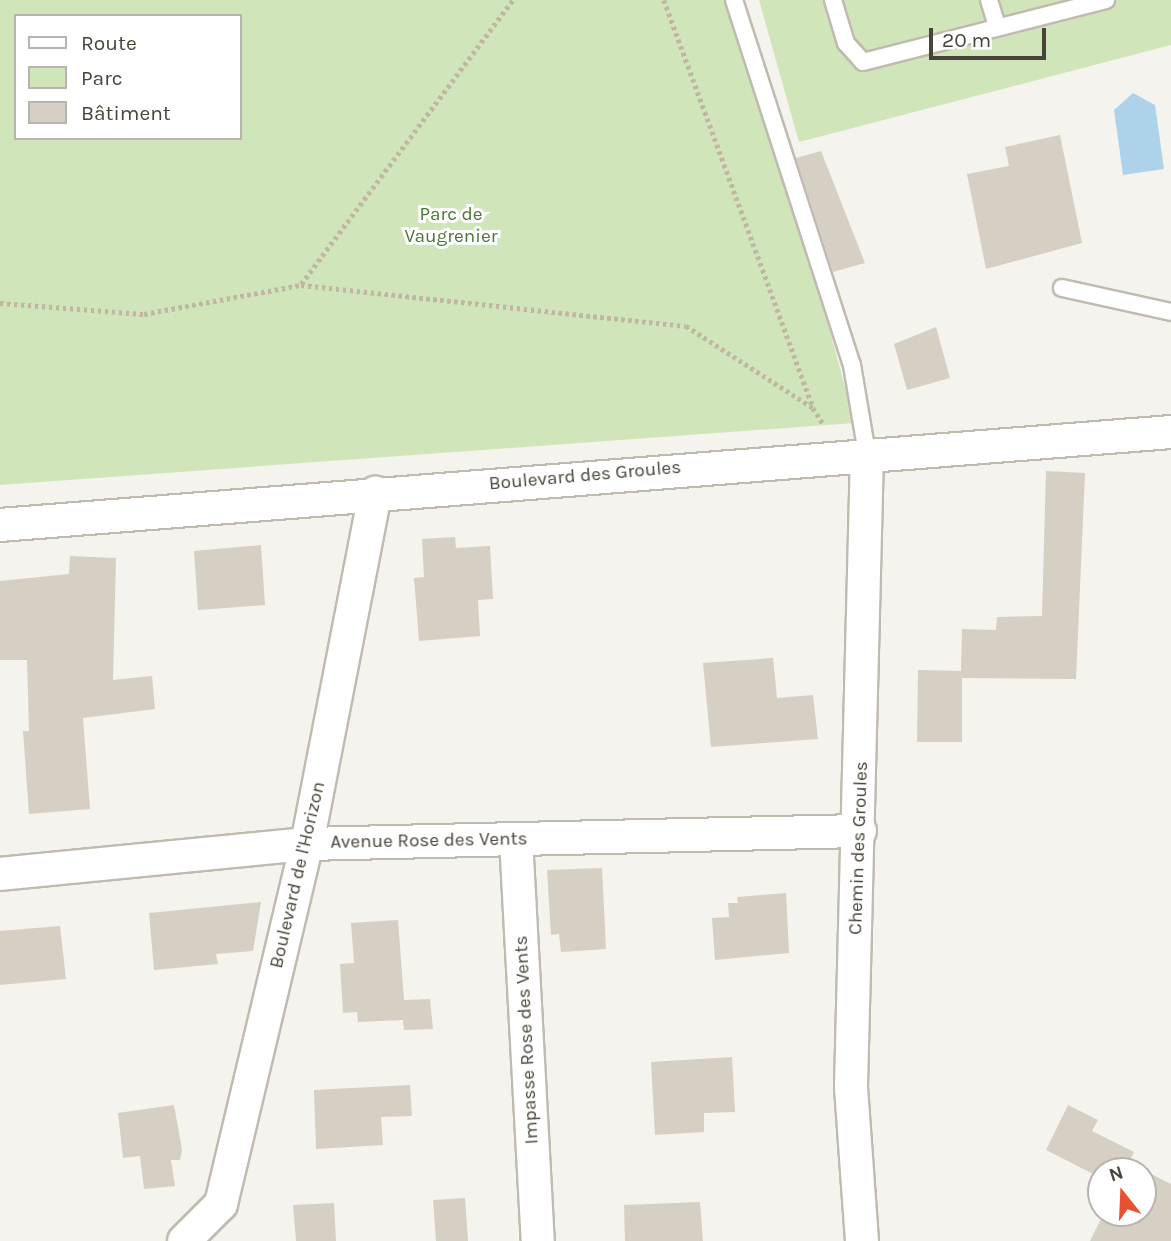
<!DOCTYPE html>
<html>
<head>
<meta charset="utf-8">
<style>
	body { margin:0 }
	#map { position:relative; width:1171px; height:1241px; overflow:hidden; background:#f5f3ed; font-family:Karla,sans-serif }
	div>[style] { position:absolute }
	.green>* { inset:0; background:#d1e5ba }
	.water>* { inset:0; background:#afd2eb }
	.building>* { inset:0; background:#d6cfc3 }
	.path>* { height:4.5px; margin-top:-2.25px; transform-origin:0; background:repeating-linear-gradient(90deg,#c0b6a2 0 3.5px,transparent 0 7px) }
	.roads { filter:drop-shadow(2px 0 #c0bab0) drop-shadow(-2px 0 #c0bab0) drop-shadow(0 2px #c0bab0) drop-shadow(0 -2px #c0bab0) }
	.service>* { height:16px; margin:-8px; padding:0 8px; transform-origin:8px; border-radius:8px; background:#fff }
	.minor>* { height:32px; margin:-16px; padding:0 16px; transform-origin:16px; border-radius:16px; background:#fff }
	span { translate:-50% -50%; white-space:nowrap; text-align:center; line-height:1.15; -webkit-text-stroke:6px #fff; paint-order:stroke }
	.park-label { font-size:19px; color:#4b7732 }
	.street-label { font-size:19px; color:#49443a }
	.legend { position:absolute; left:14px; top:14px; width:228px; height:126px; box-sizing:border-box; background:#fff; border:2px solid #b6b4b0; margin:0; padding:9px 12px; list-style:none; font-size:21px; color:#49443a }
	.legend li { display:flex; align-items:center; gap:14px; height:35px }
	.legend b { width:35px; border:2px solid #b6b4b0 }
	.north { position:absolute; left:1087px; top:1157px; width:70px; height:70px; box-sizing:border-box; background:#fff; border:2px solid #b6b4b0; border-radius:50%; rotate:342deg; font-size:19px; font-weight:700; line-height:28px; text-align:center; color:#49443a }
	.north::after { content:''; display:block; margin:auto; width:24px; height:32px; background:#e75031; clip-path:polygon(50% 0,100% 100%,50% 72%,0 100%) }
	.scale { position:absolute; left:929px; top:28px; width:117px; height:32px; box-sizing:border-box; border:4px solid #49443a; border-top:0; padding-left:9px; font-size:21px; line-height:24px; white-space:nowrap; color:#49443a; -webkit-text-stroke:5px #fff; paint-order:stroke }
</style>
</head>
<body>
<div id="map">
	<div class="green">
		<div style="clip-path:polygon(evenodd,0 0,739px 0,855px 423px,0 485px,0 0,16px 16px,240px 16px,240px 138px,16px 138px,16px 16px)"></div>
		<div style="clip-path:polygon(759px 0,1171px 0,1171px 45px,799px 142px)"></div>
	</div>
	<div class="water">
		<div style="clip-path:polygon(1133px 93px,1155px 105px,1164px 169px,1123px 175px,1114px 110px)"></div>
	</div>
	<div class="building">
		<div style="clip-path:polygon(1060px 135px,1082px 243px,986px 269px,967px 174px,1009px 166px,1005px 147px)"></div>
		<div style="clip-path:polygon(821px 151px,865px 263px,833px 272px,796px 158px)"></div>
		<div style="clip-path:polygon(936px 327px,950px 378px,907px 390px,894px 344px)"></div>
		<div style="clip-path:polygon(1046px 471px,1085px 473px,1076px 679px,962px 678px,962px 742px,917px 742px,918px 670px,961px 671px,962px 629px,996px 630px,997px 617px,1042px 616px)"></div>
		<div style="clip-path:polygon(455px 537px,456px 548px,490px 546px,493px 599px,478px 600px,480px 636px,419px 641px,414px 578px,424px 577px,422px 539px)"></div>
		<div style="clip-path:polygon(261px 545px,265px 605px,198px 610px,194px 551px)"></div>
		<div style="clip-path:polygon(70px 556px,116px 558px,113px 680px,152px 676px,155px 709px,83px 718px,90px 809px,29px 814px,23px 731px,29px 731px,27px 660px,0 660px,0 581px,69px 574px)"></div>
		<div style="clip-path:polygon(773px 658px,777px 698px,813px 695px,818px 739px,711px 747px,703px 663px)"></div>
		<div style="clip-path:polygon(602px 868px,606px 949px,561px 952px,559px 934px,551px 935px,547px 870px)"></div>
		<div style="clip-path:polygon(786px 893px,789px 953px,715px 960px,712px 918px,729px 917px,728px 903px,738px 903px,737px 897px)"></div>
		<div style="clip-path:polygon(261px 902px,253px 951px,216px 954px,218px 964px,154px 970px,149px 913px)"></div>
		<div style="clip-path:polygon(398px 920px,404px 1000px,430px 999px,433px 1029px,404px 1030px,403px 1020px,358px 1022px,357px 1012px,343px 1013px,340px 964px,354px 963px,351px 923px)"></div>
		<div style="clip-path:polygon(60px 926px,66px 979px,0 985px,0 931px)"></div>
		<div style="clip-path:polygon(732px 1057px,735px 1112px,704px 1113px,704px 1132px,655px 1135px,651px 1062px)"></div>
		<div style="clip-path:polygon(410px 1085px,412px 1116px,381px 1117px,383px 1145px,316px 1149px,314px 1090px)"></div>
		<div style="clip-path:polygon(174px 1105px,182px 1150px,180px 1160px,171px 1160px,175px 1186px,144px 1189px,140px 1156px,123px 1158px,118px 1113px)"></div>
		<div style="clip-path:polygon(1068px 1105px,1098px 1120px,1092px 1131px,1134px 1152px,1125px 1171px,1101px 1171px,1101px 1178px,1046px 1150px)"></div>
		<div style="clip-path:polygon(1129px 1163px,1171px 1184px,1171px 1241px,1090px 1241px,1104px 1213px,1143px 1213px,1143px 1171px,1125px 1171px)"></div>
		<div style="clip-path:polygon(465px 1198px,468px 1241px,436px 1241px,433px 1200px)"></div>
		<div style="clip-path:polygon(700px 1202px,703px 1241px,625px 1241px,624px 1205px)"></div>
		<div style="clip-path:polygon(334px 1203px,336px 1241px,296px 1241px,293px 1205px)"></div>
	</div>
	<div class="path">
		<div style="left:664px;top:0;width:434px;rotate:69.9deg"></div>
		<div style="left:301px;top:284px;width:354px;rotate:-53.3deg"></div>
		<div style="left:0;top:303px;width:144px;rotate:4.4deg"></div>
		<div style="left:144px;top:314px;width:160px;rotate:-10.5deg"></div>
		<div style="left:301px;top:285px;width:387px;rotate:6.1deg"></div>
		<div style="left:686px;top:326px;width:151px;rotate:32.8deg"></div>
		<div style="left:813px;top:408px;width:20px;rotate:57deg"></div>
	</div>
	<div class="roads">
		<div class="service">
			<div style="left:734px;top:0;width:384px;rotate:72.1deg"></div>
			<div style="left:852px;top:365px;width:90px;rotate:80.4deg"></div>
			<div style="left:833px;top:0;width:45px;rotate:73.2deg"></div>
			<div style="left:846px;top:43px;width:25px;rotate:48deg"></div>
			<div style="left:863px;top:62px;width:251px;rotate:-14.3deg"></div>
			<div style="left:989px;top:0;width:28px;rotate:73deg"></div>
			<div style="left:1062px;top:288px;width:112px;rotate:12.4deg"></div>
		</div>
		<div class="minor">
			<div style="left:0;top:525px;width:1175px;rotate:-4.54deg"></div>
			<div style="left:516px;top:839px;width:403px;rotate:86.9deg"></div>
			<div style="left:0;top:874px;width:308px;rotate:-5.6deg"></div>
			<div style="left:307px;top:844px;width:553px;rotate:-1.35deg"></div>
			<div style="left:184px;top:1241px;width:52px;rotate:-45deg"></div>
			<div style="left:221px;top:1204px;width:370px;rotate:-76.6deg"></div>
			<div style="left:307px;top:844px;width:358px;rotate:-79deg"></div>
			<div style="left:862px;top:1241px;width:155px;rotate:-94.1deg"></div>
			<div style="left:851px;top:1086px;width:632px;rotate:-88.55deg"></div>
		</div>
	</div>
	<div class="park-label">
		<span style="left:451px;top:226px">Parc de<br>Vaugrenier</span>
	</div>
	<div class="street-label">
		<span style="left:585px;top:476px;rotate:-5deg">Boulevard des Groules</span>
		<span style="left:429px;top:841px;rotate:-1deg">Avenue Rose des Vents</span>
		<span style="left:859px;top:848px;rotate:-88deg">Chemin des Groules</span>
		<span style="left:298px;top:875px;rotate:-77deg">Boulevard de l'Horizon</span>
		<span style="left:527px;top:1040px;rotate:-93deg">Impasse Rose des Vents</span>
	</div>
	<ul class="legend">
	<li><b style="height:9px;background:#fff"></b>Route</li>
	<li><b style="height:19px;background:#d1e5ba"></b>Parc</li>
	<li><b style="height:19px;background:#d6cfc3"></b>Bâtiment</li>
	</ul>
	<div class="north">N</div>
	<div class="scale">20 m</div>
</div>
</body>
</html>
